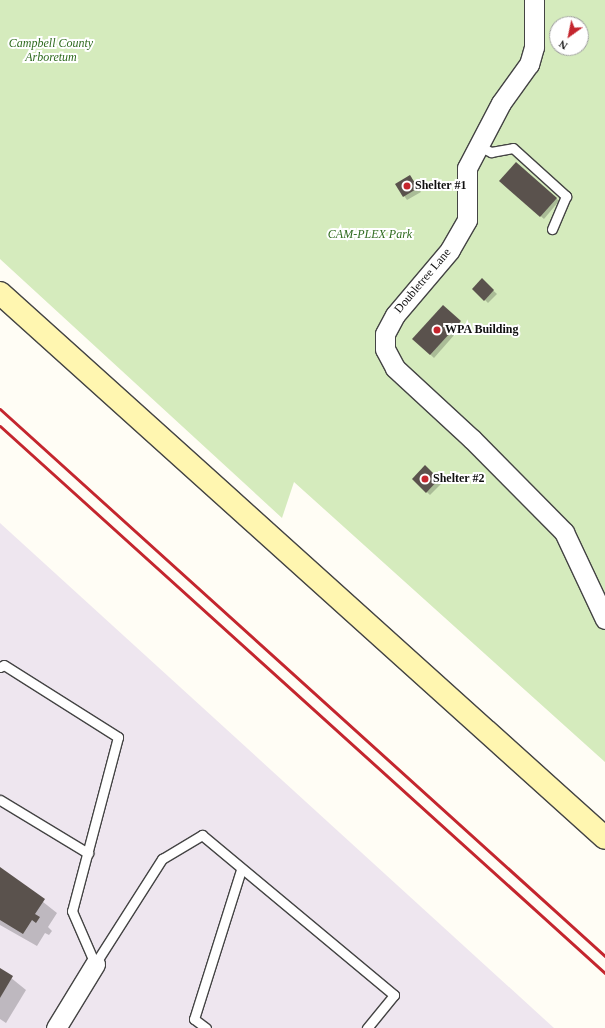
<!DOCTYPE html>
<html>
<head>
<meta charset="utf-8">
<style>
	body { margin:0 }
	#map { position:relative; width:605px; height:1028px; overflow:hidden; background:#fffdf5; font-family:"Times New Roman",serif }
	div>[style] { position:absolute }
	.industrial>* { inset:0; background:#eee6ef }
	.green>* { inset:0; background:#d5ebbd }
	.shadow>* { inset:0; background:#0003 }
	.building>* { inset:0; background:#5a524d }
	.roads { filter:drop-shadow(1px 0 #444) drop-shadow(-1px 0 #444) drop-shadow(0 1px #444) drop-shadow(0 -1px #444) }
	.lane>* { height:9px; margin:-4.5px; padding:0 4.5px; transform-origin:4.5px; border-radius:4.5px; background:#fff }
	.street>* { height:19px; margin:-9.5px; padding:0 9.5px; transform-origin:9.5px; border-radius:9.5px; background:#fff }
	.secondary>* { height:22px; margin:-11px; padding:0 11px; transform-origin:11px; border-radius:11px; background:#fff6b0 }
	.rail>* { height:3px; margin:-1.5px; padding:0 1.5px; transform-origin:1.5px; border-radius:1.5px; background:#c4262e }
	.dots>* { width:11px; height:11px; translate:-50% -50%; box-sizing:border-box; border:2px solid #fff; border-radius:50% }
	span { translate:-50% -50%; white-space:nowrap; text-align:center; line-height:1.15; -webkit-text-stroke:4px #fff; paint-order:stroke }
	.park-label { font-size:12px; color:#2f6b1f; font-style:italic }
	.poi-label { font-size:12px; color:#111; font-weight:700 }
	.left { translate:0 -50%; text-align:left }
	.street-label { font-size:12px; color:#111 }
	.north { position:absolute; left:549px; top:16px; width:40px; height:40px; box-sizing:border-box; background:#fff; border:1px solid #a0a0a0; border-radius:50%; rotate:213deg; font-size:11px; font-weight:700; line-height:16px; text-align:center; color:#111 }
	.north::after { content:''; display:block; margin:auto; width:14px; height:18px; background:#c4262e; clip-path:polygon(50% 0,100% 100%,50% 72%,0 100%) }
</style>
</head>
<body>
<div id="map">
	<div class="industrial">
		<div style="clip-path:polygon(0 523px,554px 1028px,0 1028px)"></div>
	</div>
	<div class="green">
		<div style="clip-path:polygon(evenodd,0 0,605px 0,605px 762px,294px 482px,282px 518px,0 259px,0 0,557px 24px,581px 24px,581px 48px,557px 48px,557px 24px)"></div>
	</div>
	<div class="shadow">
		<div style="clip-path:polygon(410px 176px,421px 192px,407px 200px,396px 184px)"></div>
		<div style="clip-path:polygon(503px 184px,556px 198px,559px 201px,544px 219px)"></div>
		<div style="clip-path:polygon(482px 280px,497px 294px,488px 303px,474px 289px)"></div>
		<div style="clip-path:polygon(444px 307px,463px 325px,434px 358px,414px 339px)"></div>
		<div style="clip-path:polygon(425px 466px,442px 483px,430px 495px,413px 479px)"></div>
		<div style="clip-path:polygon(0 868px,57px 913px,48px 927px,52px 931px,49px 935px,45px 933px,37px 946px,0 925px)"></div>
		<div style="clip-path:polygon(0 969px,26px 990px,6px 1023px,0 1019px)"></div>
	</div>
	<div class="building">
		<div style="clip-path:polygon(516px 162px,557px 198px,540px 217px,499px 181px)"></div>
		<div style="clip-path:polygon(410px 175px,418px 188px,403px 197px,395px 184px)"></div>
		<div style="clip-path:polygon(482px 278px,494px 290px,484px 301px,472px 289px)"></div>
		<div style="clip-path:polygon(443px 305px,461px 321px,430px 355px,412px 339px)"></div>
		<div style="clip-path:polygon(425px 465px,439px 479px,426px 493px,412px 479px)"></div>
		<div style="clip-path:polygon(0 867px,45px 899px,35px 914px,40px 917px,36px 923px,32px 920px,23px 934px,0 920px)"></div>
		<div style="clip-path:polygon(0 968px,13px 976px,0 998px)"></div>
	</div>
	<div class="roads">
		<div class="lane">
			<div style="left:477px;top:145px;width:16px;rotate:27deg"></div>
			<div style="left:491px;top:152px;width:22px;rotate:-10deg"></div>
			<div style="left:513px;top:148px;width:72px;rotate:42.2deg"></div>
			<div style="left:566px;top:196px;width:36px;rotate:113deg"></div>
			<div style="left:0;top:667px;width:4px;rotate:-27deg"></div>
			<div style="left:4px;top:665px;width:135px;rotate:32.3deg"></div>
			<div style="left:118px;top:737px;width:180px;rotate:104.8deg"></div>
			<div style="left:72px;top:911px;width:58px;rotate:66.5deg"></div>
			<div style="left:0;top:800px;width:103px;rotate:31.1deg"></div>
			<div style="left:95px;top:964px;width:125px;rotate:-57.5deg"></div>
			<div style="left:162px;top:859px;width:47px;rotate:-31deg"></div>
			<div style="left:202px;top:835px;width:250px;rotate:39.8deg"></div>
			<div style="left:394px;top:995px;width:43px;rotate:129.3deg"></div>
			<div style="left:206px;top:1028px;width:15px;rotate:-143deg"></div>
			<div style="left:194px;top:1019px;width:156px;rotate:-72.5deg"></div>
		</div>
		<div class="street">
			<div style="left:534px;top:0;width:47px;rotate:90deg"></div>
			<div style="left:534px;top:47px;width:18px;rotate:106deg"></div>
			<div style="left:529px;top:64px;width:48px;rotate:125.7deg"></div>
			<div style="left:501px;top:103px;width:73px;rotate:117.6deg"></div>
			<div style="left:467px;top:168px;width:52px;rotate:90deg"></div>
			<div style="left:467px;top:220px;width:34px;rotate:120deg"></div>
			<div style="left:450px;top:250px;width:85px;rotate:130.2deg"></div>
			<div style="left:395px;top:315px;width:21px;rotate:118deg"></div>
			<div style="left:385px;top:334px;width:15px;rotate:90deg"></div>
			<div style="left:385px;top:349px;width:21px;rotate:62deg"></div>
			<div style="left:395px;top:368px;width:105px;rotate:42.7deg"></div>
			<div style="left:472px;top:439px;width:131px;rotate:45.3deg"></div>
			<div style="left:564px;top:532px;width:96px;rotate:64.8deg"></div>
			<div style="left:56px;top:1028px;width:75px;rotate:-58.6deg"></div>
		</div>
		<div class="secondary">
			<div style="left:0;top:293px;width:814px;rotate:42.01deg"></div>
		</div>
	</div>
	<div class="rail">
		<div style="left:0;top:409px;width:816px;rotate:42.12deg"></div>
		<div style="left:0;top:426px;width:816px;rotate:42.12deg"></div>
	</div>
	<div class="dots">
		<div style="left:407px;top:186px;background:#c4262e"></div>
		<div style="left:437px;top:330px;background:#c4262e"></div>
		<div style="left:425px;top:479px;background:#c4262e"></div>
	</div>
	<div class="park-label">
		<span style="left:51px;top:51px">Campbell County<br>Arboretum</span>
		<span style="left:370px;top:235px">CAM-PLEX Park</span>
	</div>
	<div class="poi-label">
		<span class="left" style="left:415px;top:186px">Shelter #1</span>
		<span class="left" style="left:445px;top:330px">WPA Building</span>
		<span class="left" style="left:433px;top:479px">Shelter #2</span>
	</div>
	<div class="street-label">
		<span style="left:423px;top:281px;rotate:-50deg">Doubletree Lane</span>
	</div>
	<div class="north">N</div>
</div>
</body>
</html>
